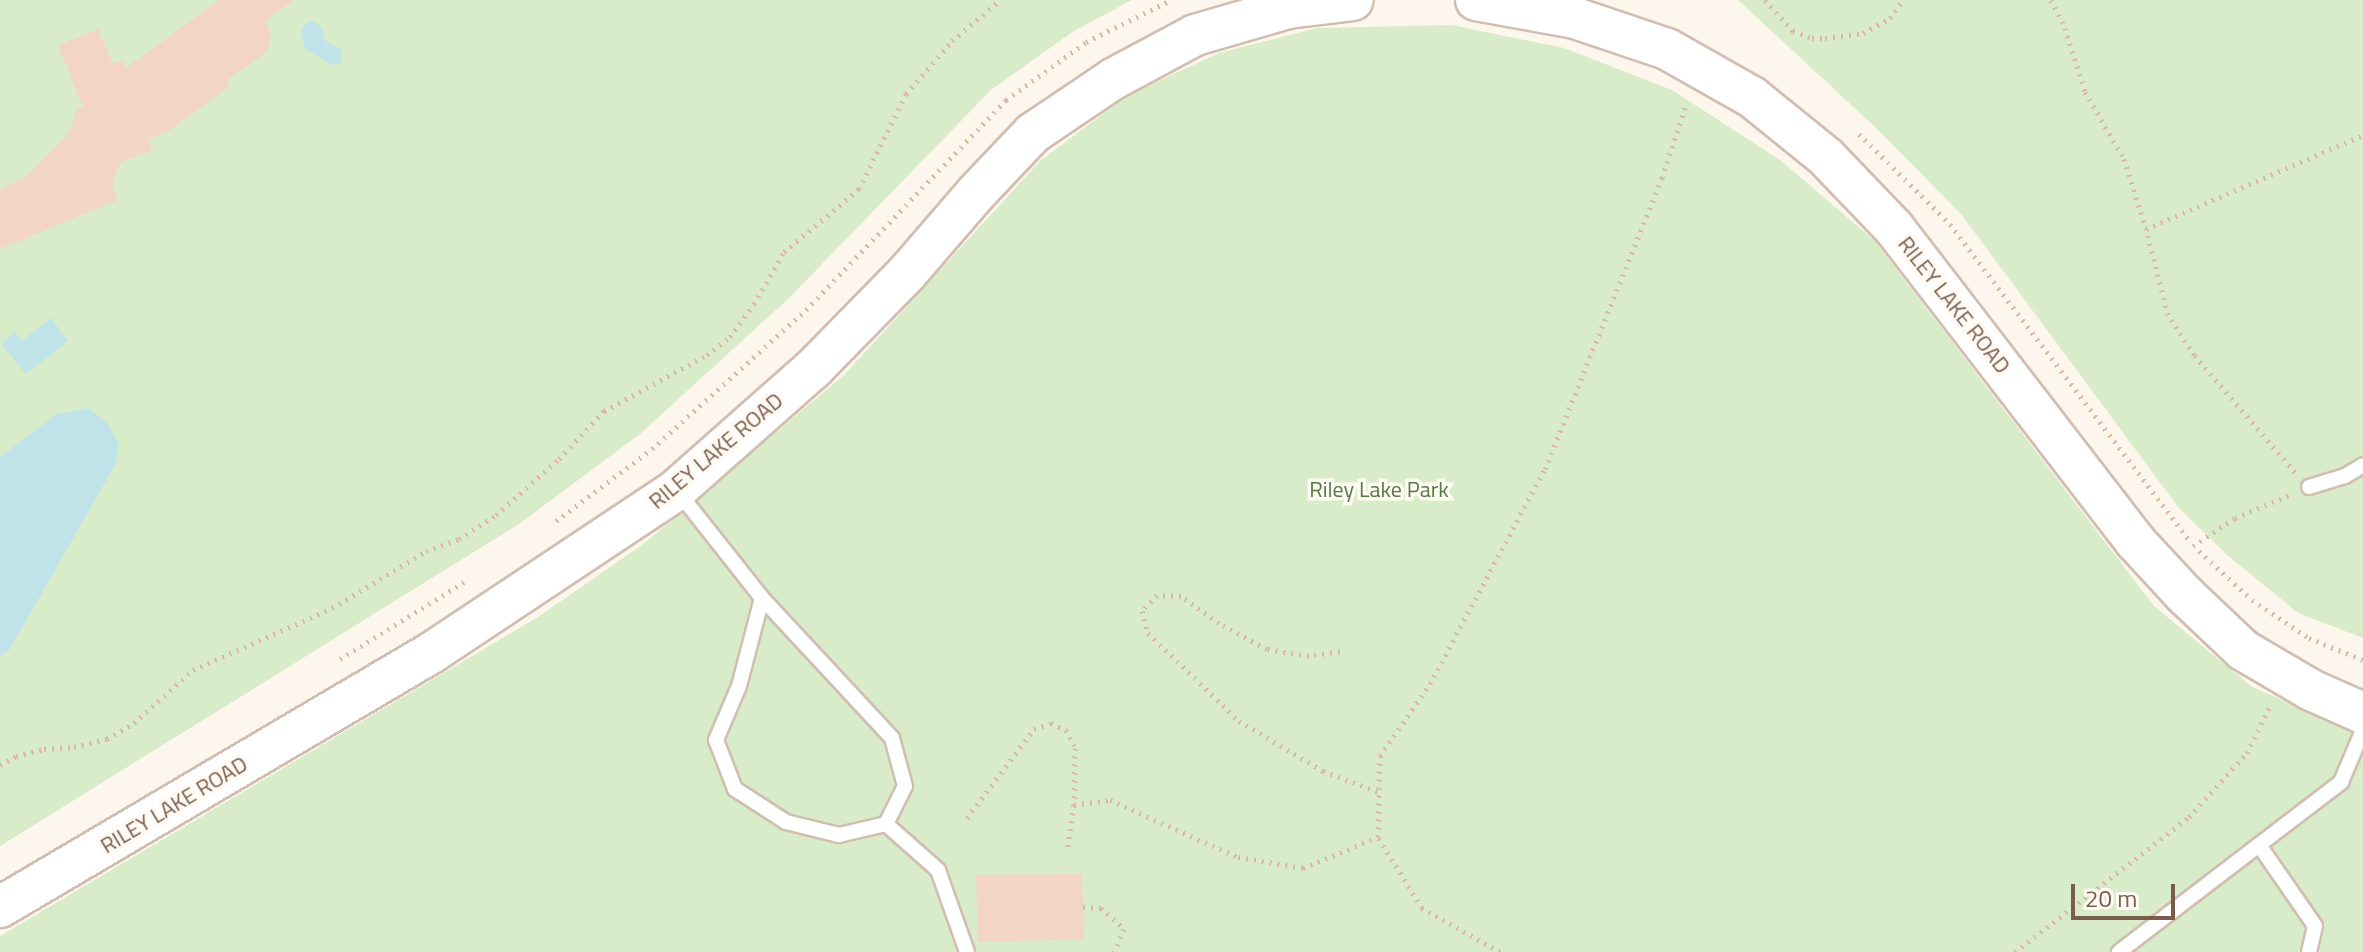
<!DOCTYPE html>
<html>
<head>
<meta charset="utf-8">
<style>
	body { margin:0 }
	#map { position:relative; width:2363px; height:952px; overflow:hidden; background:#fdf6ec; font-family:"Titillium Web",sans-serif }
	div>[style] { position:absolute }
	.green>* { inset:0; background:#d8ecc9 }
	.water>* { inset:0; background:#bfe3e8 }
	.building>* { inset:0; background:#f3d5c3 }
	.path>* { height:5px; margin-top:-2.5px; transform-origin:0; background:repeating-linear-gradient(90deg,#d9b8a5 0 2px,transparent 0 8px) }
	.roads { filter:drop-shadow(2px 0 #d1beb0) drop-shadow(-2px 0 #d1beb0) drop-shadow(0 2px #d1beb0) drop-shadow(0 -2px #d1beb0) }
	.lane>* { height:14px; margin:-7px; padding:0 7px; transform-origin:7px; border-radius:7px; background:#fff }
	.secondary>* { height:40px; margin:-20px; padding:0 20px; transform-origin:20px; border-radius:20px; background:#fff }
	span { translate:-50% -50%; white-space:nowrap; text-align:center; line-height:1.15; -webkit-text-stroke:7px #fffaf3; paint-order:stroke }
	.street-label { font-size:22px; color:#7a5c4d }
	.park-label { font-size:22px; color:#537a41 }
	.scale { position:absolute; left:2071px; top:884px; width:104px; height:36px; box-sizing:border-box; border:4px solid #7a5c4d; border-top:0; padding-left:10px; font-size:24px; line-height:28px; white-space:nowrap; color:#7a5c4d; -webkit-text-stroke:6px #fffaf3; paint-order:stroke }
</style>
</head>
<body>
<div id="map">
	<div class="green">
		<div style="clip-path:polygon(0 0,1132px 0,1074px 31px,991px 90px,789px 298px,640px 434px,519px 524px,0 846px)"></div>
		<div style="clip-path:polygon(1738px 0,2363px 0,2363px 638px,2298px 613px,2227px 555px,2178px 507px,1961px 214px,1876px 128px)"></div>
		<div style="clip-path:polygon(1452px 25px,1564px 48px,1672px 90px,1780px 160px,1875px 241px,2154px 606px,2252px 687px,2363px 735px,2363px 952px,0 952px,0 936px,538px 617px,646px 542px,844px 375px,1040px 161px,1128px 95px,1219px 53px,1317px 28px)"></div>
	</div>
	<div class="water">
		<div style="clip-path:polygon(314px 21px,322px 28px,325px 41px,342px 50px,341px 63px,332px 65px,305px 49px,301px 31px,307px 22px)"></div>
		<div style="clip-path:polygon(51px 318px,68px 341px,26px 374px,1px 344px,15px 332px,22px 341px)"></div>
		<div style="clip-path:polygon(88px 408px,108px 424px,119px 444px,116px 463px,10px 649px,0 656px,0 457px,55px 415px)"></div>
	</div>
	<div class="building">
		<div style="clip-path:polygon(219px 0,294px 0,266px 20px,271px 35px,267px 52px,226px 81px,229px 87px,168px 131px,148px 139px,152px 150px,120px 163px,112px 185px,118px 200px,0 249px,0 189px,25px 178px,69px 133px,77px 109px,83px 107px,58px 46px,98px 29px,113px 64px,123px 60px,126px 68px)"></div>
		<div style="clip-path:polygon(1082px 874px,1084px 939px,978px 942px,976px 875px)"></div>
	</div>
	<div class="path">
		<div style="left:1765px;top:0;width:42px;rotate:47.9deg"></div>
		<div style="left:1793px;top:31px;width:20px;rotate:20deg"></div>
		<div style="left:1812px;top:38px;width:13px"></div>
		<div style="left:1825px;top:38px;width:38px;rotate:-7deg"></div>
		<div style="left:1863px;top:33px;width:31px;rotate:-29deg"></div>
		<div style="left:1890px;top:18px;width:22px;rotate:-54deg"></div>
		<div style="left:2051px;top:0;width:31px;rotate:63deg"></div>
		<div style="left:2065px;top:28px;width:67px;rotate:72.6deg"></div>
		<div style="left:2085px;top:92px;width:78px;rotate:59.8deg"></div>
		<div style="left:2124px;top:159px;width:73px;rotate:72.6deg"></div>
		<div style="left:1859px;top:134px;width:128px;rotate:44.7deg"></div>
		<div style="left:1950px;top:224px;width:398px;rotate:52.9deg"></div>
		<div style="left:2295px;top:472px;width:155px;rotate:-130.8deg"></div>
		<div style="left:2194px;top:355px;width:48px;rotate:-123deg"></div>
		<div style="left:2168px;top:315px;width:89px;rotate:-104.3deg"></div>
		<div style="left:2146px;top:229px;width:236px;rotate:-23.4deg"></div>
		<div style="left:556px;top:521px;width:120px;rotate:-36.9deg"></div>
		<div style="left:652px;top:449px;width:207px;rotate:-42.1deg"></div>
		<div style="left:806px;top:310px;width:290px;rotate:-46.4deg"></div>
		<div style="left:1006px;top:100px;width:99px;rotate:-35.9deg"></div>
		<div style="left:1086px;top:42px;width:95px;rotate:-26.3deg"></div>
		<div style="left:2193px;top:546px;width:50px;rotate:-33.7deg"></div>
		<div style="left:2235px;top:518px;width:59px;rotate:-23.1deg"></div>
		<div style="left:2199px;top:551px;width:72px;rotate:42.8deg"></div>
		<div style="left:2252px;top:600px;width:69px;rotate:33.7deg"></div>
		<div style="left:2309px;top:638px;width:58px;rotate:22.2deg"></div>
		<div style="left:1340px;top:651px;width:31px;rotate:171deg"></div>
		<div style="left:1309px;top:656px;width:43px;rotate:-170.5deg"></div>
		<div style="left:1267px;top:649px;width:55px;rotate:-151.6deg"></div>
		<div style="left:1219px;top:623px;width:47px;rotate:-144.6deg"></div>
		<div style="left:1181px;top:596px;width:24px;rotate:-178deg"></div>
		<div style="left:1157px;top:595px;width:22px;rotate:133deg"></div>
		<div style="left:1142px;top:611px;width:23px;rotate:75deg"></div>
		<div style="left:1148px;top:633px;width:127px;rotate:44deg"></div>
		<div style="left:1239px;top:721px;width:98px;rotate:30.8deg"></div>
		<div style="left:1323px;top:771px;width:60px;rotate:20.6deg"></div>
		<div style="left:340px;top:659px;width:146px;rotate:-31.8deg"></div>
		<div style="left:0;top:765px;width:18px;rotate:-29deg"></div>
		<div style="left:16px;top:756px;width:29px;rotate:-14deg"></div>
		<div style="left:44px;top:749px;width:30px;rotate:-4deg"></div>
		<div style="left:74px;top:747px;width:34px;rotate:-14deg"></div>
		<div style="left:107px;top:739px;width:31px;rotate:-31deg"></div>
		<div style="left:134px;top:723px;width:79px;rotate:-41.9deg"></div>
		<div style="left:193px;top:670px;width:152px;rotate:-24deg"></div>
		<div style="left:332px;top:608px;width:110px;rotate:-31.2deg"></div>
		<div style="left:426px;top:551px;width:35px;rotate:-20deg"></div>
		<div style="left:459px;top:539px;width:44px;rotate:-33deg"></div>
		<div style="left:496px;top:515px;width:84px;rotate:-41.6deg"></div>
		<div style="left:559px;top:459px;width:66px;rotate:-46.8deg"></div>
		<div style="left:604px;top:411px;width:117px;rotate:-28.5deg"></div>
		<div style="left:707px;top:355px;width:29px;rotate:-38deg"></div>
		<div style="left:730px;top:337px;width:41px;rotate:-54deg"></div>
		<div style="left:754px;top:304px;width:60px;rotate:-60deg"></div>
		<div style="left:784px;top:252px;width:98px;rotate:-40deg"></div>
		<div style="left:859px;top:189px;width:106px;rotate:-63.7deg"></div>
		<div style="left:906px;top:94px;width:70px;rotate:-49deg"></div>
		<div style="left:952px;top:41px;width:63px;rotate:-40.5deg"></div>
		<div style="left:1074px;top:805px;width:36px;rotate:-8deg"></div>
		<div style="left:1110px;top:800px;width:140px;rotate:24deg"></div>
		<div style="left:1238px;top:857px;width:66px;rotate:9.6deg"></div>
		<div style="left:1303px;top:868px;width:81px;rotate:-22.5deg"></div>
		<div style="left:967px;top:818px;width:111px;rotate:-53deg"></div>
		<div style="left:1034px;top:729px;width:18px;rotate:-19deg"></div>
		<div style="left:1051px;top:723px;width:17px;rotate:25deg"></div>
		<div style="left:1066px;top:730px;width:20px;rotate:63deg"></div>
		<div style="left:1075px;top:748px;width:57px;rotate:91deg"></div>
		<div style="left:1074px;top:805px;width:47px;rotate:98.7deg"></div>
		<div style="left:1083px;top:907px;width:18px;rotate:3deg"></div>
		<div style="left:1101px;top:908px;width:31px;rotate:42deg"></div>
		<div style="left:1124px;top:929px;width:25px;rotate:113deg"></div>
		<div style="left:1500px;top:952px;width:90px;rotate:-150.6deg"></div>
		<div style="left:1422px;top:908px;width:84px;rotate:-121.8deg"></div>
		<div style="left:1378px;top:837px;width:81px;rotate:-88.6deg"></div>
		<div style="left:1380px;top:756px;width:88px;rotate:-55.2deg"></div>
		<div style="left:1430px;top:684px;width:244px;rotate:-61.9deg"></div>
		<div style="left:1545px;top:469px;width:314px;rotate:-68.1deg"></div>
		<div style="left:1662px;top:178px;width:80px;rotate:-71.8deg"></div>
		<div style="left:2015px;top:952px;width:220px;rotate:-37.8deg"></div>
		<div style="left:2189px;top:817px;width:86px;rotate:-47.8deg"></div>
		<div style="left:2247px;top:753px;width:52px;rotate:-63.9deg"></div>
	</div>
	<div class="roads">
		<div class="lane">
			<div style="left:2309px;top:487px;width:38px;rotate:-17deg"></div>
			<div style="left:2345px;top:476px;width:21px;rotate:-31deg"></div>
			<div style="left:679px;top:493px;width:134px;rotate:51.7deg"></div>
			<div style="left:762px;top:598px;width:91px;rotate:104.6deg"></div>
			<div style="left:739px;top:686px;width:59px;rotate:113.1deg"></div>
			<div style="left:716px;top:740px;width:53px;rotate:68.8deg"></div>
			<div style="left:735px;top:789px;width:61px;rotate:32.9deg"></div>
			<div style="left:786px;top:822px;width:55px;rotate:13.8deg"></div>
			<div style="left:839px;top:835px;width:48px;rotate:-13.2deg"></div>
			<div style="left:886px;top:824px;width:42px;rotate:-63.4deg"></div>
			<div style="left:905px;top:786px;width:50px;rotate:-105.2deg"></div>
			<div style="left:892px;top:738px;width:191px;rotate:-132.9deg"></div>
			<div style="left:886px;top:824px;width:69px;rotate:41.5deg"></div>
			<div style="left:938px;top:870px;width:87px;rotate:70.5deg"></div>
			<div style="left:2259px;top:845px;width:98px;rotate:55.3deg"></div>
			<div style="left:2315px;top:926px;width:27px;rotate:103deg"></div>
			<div style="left:2119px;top:952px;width:280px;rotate:-37.4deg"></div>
			<div style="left:2341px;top:782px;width:56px;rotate:-67.1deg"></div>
		</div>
		<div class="secondary">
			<div style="left:1476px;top:0;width:101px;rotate:10.3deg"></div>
			<div style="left:1575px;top:18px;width:97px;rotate:18.6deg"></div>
			<div style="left:1667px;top:49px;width:98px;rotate:29.5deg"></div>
			<div style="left:1752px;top:97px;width:95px;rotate:39deg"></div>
			<div style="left:1826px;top:157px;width:98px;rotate:46.2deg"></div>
			<div style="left:1894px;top:228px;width:395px;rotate:52.4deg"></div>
			<div style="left:2135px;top:541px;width:74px;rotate:47.2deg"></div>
			<div style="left:2185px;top:595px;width:80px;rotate:43.5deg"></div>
			<div style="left:2243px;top:650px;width:79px;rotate:30.5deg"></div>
			<div style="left:2311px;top:690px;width:57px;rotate:23.9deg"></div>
			<div style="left:0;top:907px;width:500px;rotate:-30.51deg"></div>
			<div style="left:431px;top:653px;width:294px;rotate:-33.6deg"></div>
			<div style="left:676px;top:490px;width:183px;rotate:-41.5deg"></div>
			<div style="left:813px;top:369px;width:134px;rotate:-45.6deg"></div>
			<div style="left:907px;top:273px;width:106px;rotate:-49.2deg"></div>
			<div style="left:976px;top:193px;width:83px;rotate:-46.5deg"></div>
			<div style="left:1033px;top:133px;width:97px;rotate:-34deg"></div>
			<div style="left:1113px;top:79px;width:93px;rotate:-28.2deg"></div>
			<div style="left:1195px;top:35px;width:97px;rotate:-16.2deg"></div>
			<div style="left:1288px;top:8px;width:65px;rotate:-7deg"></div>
		</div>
	</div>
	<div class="street-label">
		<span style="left:1954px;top:305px;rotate:52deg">RILEY LAKE ROAD</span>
		<span style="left:716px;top:451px;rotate:-40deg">RILEY LAKE ROAD</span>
		<span style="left:174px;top:805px;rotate:-31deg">RILEY LAKE ROAD</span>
	</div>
	<div class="park-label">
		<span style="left:1379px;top:490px">Riley Lake Park</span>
	</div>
	<div class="scale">20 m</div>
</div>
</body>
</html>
